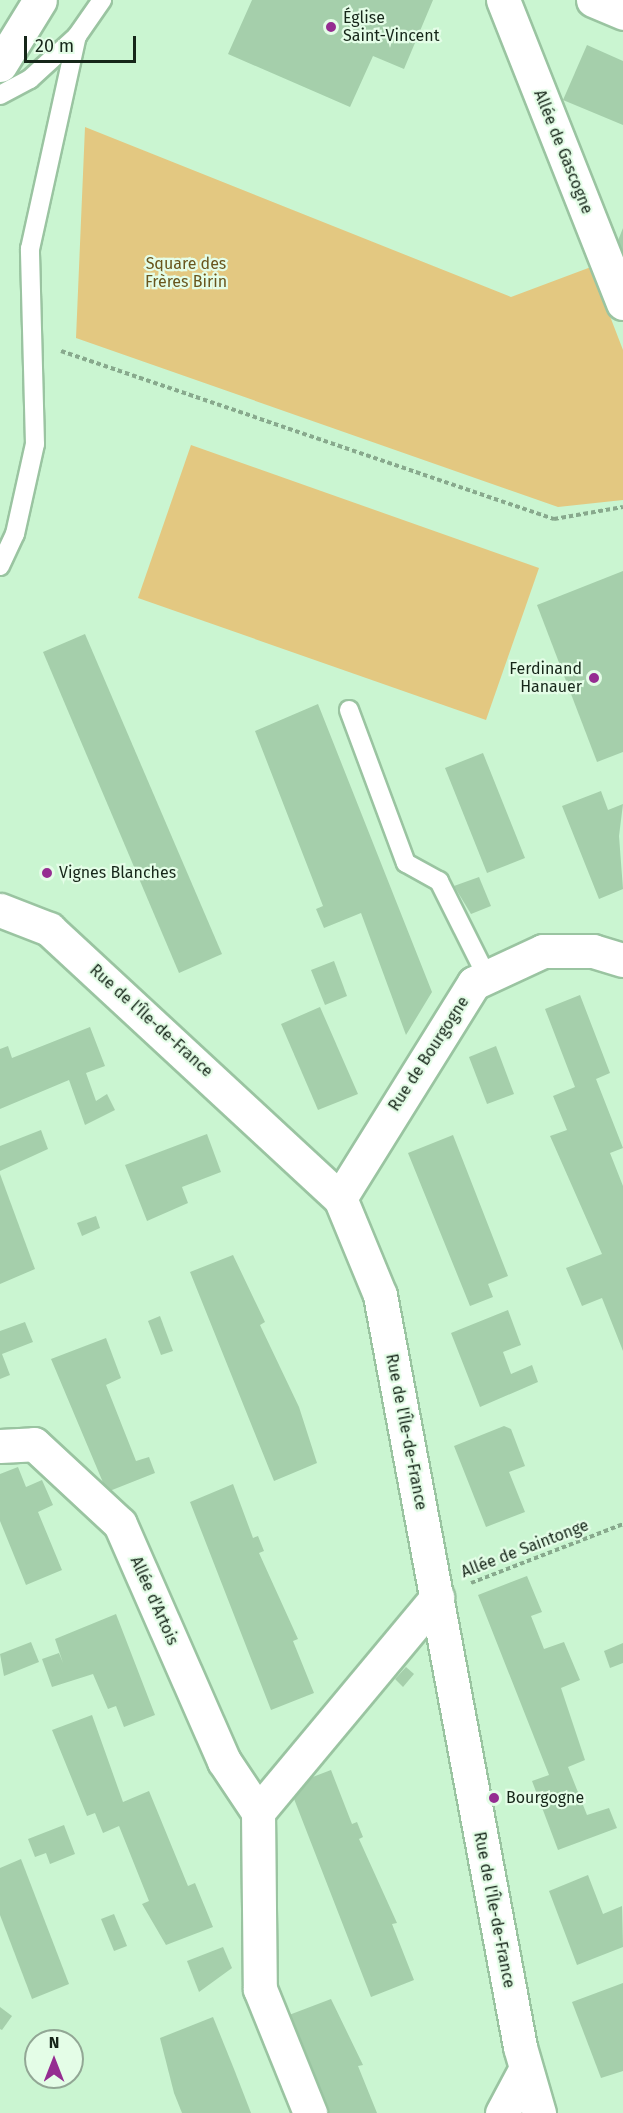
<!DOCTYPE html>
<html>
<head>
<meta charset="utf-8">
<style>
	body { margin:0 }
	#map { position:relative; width:623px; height:2113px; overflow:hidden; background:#caf5d1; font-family:"Fira Sans",sans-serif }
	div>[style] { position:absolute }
	.green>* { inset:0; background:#e3c881 }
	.building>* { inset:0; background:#a5cfab }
	.path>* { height:4px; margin-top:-2px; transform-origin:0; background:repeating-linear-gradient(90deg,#88a98d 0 4.5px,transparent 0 7.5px) }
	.roads { filter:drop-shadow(2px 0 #9ac4a1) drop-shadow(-2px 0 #9ac4a1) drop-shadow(0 2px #9ac4a1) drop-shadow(0 -2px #9ac4a1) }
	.lane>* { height:18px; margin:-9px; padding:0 9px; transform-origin:9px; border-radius:9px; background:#fff }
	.street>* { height:33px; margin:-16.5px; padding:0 16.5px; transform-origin:16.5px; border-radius:16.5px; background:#fff }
	.secondary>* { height:33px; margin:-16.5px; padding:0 16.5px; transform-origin:16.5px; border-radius:16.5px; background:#fff }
	.dots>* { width:16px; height:16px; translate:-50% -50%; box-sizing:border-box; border:3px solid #e4fde7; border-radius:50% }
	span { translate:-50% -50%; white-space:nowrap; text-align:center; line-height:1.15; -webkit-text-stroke:4.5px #e4fde7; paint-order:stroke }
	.poi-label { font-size:16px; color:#162619 }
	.left { translate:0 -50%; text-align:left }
	.right { translate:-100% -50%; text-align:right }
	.street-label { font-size:16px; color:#162619 }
	.park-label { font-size:16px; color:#69551c }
	.north { position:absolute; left:24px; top:2029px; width:60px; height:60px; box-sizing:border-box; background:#e4fde7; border:2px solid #92a795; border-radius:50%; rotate:0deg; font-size:16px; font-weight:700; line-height:24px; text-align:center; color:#162619 }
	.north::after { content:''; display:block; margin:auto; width:21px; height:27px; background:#952d91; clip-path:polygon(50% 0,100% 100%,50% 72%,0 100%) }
	.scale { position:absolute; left:24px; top:36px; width:112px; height:27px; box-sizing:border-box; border:3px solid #162619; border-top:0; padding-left:8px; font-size:18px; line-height:21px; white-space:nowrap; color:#162619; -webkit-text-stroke:4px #e4fde7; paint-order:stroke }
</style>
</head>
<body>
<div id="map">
	<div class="green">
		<div style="clip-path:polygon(85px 127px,511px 297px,591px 267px,623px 350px,623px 500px,558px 507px,76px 338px)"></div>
		<div style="clip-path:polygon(191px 445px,539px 568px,486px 720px,138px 598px)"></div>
	</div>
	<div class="building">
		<div style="clip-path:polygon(252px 0,433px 0,404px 69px,373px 56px,350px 107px,228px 54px)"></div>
		<div style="clip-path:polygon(587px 45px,623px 61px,623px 125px,563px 100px)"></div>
		<div style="clip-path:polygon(623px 228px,623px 259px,617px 243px)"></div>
		<div style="clip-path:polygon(623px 571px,623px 752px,597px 762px,537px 605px)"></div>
		<div style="clip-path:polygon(85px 634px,222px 954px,179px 973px,43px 652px)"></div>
		<div style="clip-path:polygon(318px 704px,432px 992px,406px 1035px,361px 913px,324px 928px,316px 909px,323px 906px,255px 731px)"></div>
		<div style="clip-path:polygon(483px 753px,525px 858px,487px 873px,445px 768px)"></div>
		<div style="clip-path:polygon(601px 791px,608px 810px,623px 804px,619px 836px,623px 889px,599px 899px,562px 806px)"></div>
		<div style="clip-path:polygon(479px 877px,491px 906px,471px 914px,454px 886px)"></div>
		<div style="clip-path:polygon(334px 961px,347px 996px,325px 1005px,311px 970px)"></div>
		<div style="clip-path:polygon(580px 995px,610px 1073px,596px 1079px,623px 1148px,610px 1153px,623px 1186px,623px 1351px,602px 1298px,582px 1306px,566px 1268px,602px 1254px,550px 1136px,567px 1130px,553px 1096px,575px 1087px,545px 1009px)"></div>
		<div style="clip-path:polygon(320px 1007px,358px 1094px,318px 1110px,281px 1024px)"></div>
		<div style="clip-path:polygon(90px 1027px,105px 1066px,86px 1073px,96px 1101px,107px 1094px,115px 1110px,85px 1125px,69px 1080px,0 1109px,0 1049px,8px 1046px,12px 1058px)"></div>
		<div style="clip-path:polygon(496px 1046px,514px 1094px,487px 1104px,469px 1057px)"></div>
		<div style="clip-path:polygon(41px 1130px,48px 1149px,0 1171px,0 1146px)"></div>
		<div style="clip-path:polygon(207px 1134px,221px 1172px,182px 1187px,188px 1203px,147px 1221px,125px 1165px)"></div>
		<div style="clip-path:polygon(453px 1135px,508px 1276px,488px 1284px,493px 1297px,470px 1306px,408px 1153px)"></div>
		<div style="clip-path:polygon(0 1174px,35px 1269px,0 1284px)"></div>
		<div style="clip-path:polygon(96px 1216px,100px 1228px,82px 1236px,77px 1223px)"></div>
		<div style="clip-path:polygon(233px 1255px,265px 1322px,260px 1325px,299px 1407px,317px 1463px,274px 1481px,190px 1272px)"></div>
		<div style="clip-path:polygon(508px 1310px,521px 1345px,503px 1352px,511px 1374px,532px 1365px,538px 1382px,480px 1407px,451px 1333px)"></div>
		<div style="clip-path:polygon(160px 1316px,173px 1351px,161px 1355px,148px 1321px)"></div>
		<div style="clip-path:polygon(25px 1322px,33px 1342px,2px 1354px,10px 1375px,0 1379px,0 1331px)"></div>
		<div style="clip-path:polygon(106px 1338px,121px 1378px,106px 1385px,136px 1461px,149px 1457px,155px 1473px,107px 1492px,51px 1359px)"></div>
		<div style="clip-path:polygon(504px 1426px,511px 1429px,525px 1466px,509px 1472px,525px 1512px,486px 1527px,454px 1446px)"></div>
		<div style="clip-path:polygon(18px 1467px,26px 1487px,42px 1480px,53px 1505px,38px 1512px,62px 1570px,26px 1585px,0 1521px,0 1474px)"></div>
		<div style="clip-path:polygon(233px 1484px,253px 1538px,258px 1536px,264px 1551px,259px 1553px,298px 1639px,293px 1641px,314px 1693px,271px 1710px,190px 1502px)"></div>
		<div style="clip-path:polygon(527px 1576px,542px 1612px,531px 1616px,544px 1649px,564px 1642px,580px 1680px,561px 1688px,585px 1760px,568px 1767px,587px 1815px,609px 1808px,617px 1828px,558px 1850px,532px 1781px,549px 1775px,478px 1595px)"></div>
		<div style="clip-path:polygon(116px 1614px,155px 1715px,124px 1727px,116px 1706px,108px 1709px,93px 1674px,52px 1687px,42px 1659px,59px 1653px,63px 1663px,55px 1639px)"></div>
		<div style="clip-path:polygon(31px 1642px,39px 1662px,4px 1676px,0 1654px)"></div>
		<div style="clip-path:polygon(623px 1643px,623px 1663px,610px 1668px,604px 1651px)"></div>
		<div style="clip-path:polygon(406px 1667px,414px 1674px,403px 1687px,395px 1679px)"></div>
		<div style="clip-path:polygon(92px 1715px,123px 1802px,149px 1791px,188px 1886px,195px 1883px,213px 1927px,166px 1945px,142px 1904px,149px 1901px,119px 1826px,103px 1833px,95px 1813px,87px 1816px,52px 1730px)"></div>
		<div style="clip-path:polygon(331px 1770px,352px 1824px,357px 1822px,363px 1837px,359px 1839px,397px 1923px,392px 1924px,414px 1980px,371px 1997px,289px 1786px)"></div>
		<div style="clip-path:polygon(64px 1825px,75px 1854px,50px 1864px,46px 1853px,35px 1857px,28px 1839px)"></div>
		<div style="clip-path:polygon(21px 1859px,69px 1984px,32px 1999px,0 1915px,0 1868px)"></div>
		<div style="clip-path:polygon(588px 1875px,603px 1914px,622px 1906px,623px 1947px,577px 1965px,549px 1891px)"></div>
		<div style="clip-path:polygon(114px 1914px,127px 1946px,114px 1951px,101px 1919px)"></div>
		<div style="clip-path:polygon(223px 1947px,232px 1968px,199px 1992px,187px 1961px)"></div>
		<div style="clip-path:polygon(623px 1983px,623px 2071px,601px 2078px,572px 2002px)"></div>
		<div style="clip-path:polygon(331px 1999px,363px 2065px,358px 2066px,377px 2113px,327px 2113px,289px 2015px)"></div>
		<div style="clip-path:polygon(0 2007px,12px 2016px,2px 2030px,0 2029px)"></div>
		<div style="clip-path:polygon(213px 2017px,234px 2069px,251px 2113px,182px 2113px,174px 2093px,160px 2038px)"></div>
	</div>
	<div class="path">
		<div style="left:61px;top:351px;width:521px;rotate:18.82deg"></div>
		<div style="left:554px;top:519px;width:70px;rotate:-9.9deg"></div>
		<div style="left:471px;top:1583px;width:163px;rotate:-21.2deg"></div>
	</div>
	<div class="roads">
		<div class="lane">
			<div style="left:0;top:95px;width:34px;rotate:-28deg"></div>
			<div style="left:30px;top:79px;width:64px;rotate:-42.5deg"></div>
			<div style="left:77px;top:36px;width:44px;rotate:-55.2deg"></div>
			<div style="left:0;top:566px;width:35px;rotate:-65deg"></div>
			<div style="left:15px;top:534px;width:92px;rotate:-77.5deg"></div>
			<div style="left:35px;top:444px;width:195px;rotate:-91.5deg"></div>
			<div style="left:30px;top:249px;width:218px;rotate:-77.6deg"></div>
			<div style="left:349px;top:710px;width:163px;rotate:69.6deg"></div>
			<div style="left:406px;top:863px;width:38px;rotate:29deg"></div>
			<div style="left:439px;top:881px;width:107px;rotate:63.4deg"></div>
		</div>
		<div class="street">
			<div style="left:503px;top:0;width:326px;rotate:68.4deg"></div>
			<div style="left:593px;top:0;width:33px;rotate:23deg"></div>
			<div style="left:0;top:910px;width:53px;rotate:21.2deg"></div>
			<div style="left:49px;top:929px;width:396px;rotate:42.8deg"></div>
			<div style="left:340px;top:1198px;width:105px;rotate:67.6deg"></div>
			<div style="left:380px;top:1295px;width:765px;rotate:79.45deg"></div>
			<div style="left:520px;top:2047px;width:69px;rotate:73.9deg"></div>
			<div style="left:340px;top:1198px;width:253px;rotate:-58.1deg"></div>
			<div style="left:474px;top:983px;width:76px;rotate:-24.9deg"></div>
			<div style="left:543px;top:951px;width:50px"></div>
			<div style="left:593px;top:951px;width:31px;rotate:17deg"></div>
			<div style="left:0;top:1446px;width:34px;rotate:-3deg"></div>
			<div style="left:34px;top:1444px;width:117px;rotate:42.9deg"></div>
			<div style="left:120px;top:1524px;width:259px;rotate:66.3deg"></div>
			<div style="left:224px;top:1761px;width:61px;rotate:56.3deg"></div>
			<div style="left:258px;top:1812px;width:177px;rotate:89.4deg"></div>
			<div style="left:260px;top:1989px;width:134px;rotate:68deg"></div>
			<div style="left:258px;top:1812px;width:280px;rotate:-50.2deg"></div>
			<div style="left:502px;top:2113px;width:49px;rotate:-61.9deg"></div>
		</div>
		<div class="secondary">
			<div style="left:0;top:65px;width:76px;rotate:-58.4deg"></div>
		</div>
	</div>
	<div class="dots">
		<div style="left:331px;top:27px;background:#952d91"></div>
		<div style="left:594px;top:678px;background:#952d91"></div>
		<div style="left:47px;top:873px;background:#952d91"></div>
		<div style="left:494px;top:1798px;background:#952d91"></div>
	</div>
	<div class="poi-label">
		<span class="left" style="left:343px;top:27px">Église<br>Saint-Vincent</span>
		<span class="right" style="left:582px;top:678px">Ferdinand<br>Hanauer</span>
		<span class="left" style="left:59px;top:873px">Vignes Blanches</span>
		<span class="left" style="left:506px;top:1798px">Bourgogne</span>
	</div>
	<div class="street-label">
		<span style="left:563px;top:152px;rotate:68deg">Allée de Gascogne</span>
		<span style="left:151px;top:1021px;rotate:42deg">Rue de l'Île-de-France</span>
		<span style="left:429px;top:1054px;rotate:-57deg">Rue de Bourgogne</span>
		<span style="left:406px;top:1432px;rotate:79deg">Rue de l'Île-de-France</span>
		<span style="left:525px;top:1549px;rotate:-21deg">Allée de Saintonge</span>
		<span style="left:154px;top:1601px;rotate:66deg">Allée d'Artois</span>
		<span style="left:494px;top:1910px;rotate:79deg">Rue de l'Île-de-France</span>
	</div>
	<div class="park-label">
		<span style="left:186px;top:273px">Square des<br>Frères Birin</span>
	</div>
	<div class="north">N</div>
	<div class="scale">20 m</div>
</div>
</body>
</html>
